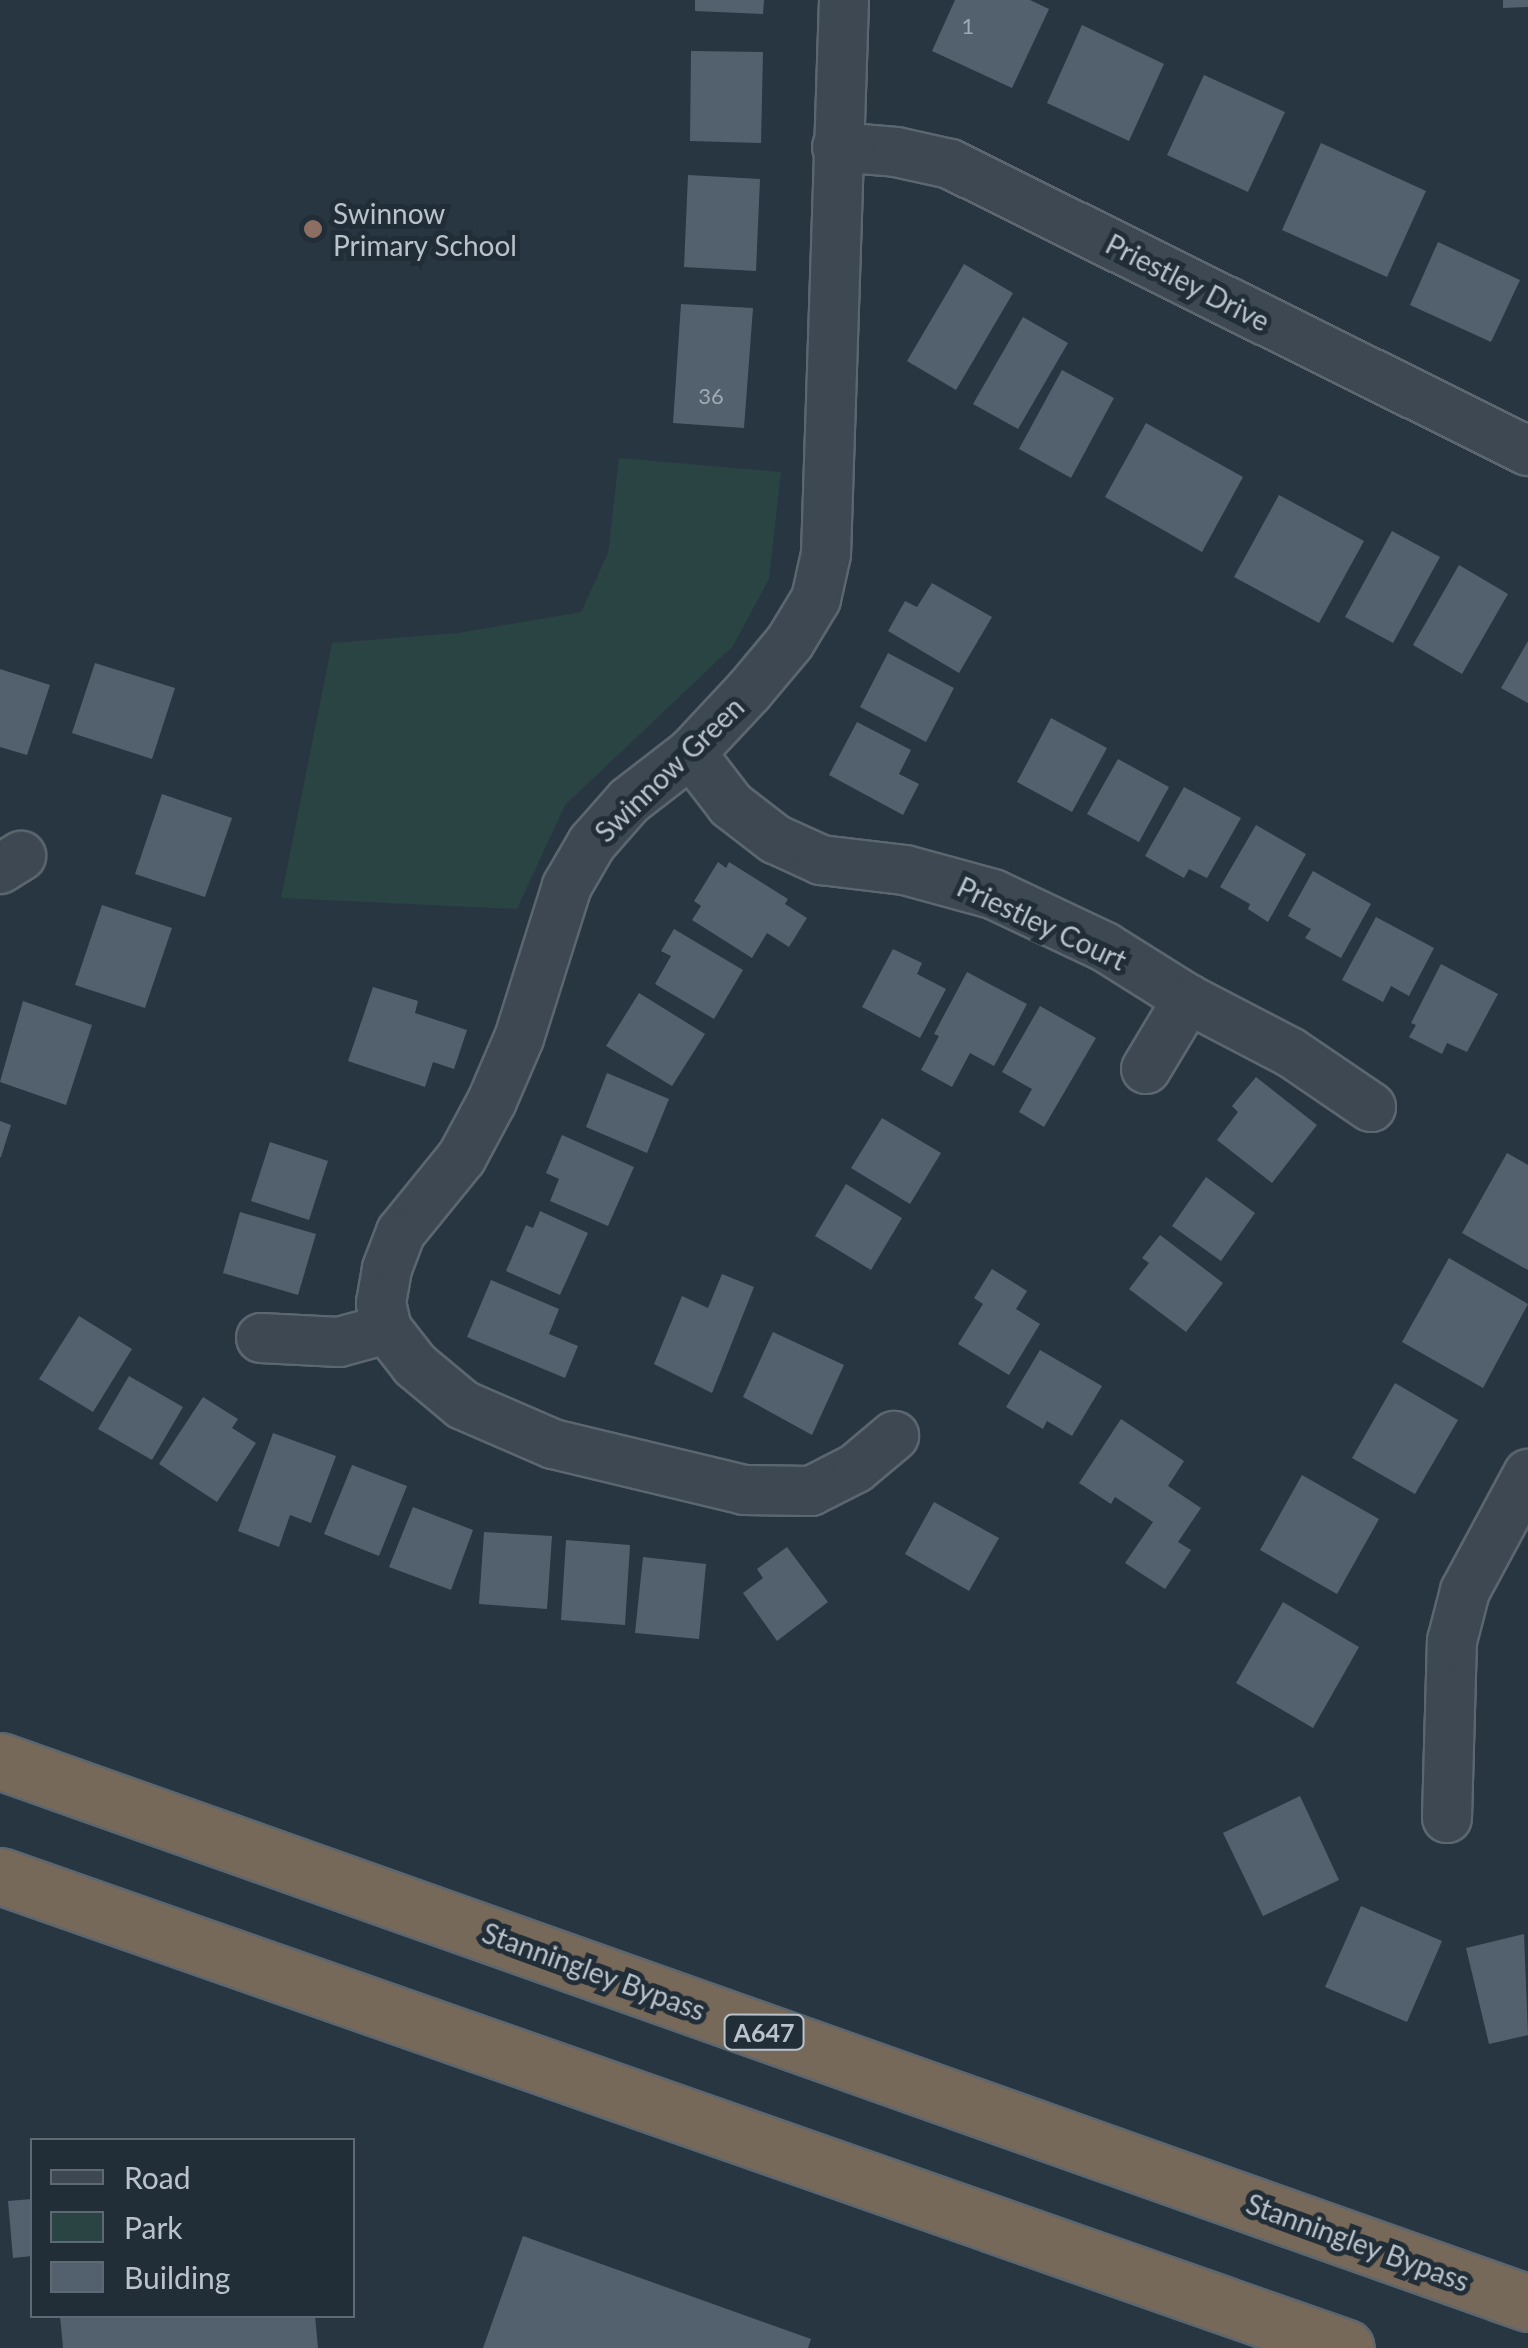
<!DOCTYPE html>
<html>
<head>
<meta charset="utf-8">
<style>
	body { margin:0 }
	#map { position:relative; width:1528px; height:2348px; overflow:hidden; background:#283642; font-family:Lato,sans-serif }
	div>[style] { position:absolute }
	.green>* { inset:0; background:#2a4343 }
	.building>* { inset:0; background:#52616d }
	.roads { filter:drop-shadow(2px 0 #5b666f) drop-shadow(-2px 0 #5b666f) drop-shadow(0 2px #5b666f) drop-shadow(0 -2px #5b666f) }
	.street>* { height:48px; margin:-24px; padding:0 24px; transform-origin:24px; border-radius:24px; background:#3d4852 }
	.highway>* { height:55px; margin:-27.5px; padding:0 27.5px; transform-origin:27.5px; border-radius:27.5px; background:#77695a }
	.dots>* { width:28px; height:28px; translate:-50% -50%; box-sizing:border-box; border:5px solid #212d37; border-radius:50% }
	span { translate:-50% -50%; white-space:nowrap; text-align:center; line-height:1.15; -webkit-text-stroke:10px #212d37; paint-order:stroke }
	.number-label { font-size:22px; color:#a0aab4 }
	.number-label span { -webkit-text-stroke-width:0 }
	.shield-label span { padding:2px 8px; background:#212d37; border:2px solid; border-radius:8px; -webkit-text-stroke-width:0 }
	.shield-label { font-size:25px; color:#bac3cc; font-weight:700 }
	.poi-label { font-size:28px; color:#bac3cc }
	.left { translate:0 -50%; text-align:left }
	.street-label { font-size:28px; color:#bac3cc }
	.legend { position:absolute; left:30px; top:2138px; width:325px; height:180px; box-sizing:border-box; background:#212d37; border:2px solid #5e6973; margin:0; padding:12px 18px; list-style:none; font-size:30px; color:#bac3cc }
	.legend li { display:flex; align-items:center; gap:20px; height:50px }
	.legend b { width:50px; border:2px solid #5e6973 }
</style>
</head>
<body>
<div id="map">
	<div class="green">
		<div style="clip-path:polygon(619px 458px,781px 472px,769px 579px,733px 646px,565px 805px,517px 909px,281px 898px,332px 643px,458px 633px,581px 612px,608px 553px)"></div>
	</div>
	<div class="building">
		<div style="clip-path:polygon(695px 0,764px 0,763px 14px,695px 11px)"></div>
		<div style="clip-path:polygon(955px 0,1030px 0,1049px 9px,1012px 88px,932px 51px)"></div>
		<div style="clip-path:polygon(1503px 0,1528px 0,1528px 7px,1503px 8px)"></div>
		<div style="clip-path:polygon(1082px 25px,1164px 64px,1129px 141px,1047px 103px)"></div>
		<div style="clip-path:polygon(691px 51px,763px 52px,761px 143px,690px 141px)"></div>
		<div style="clip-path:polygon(1204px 75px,1285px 112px,1248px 192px,1167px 155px)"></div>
		<div style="clip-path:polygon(1321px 143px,1426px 191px,1387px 277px,1282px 230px)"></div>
		<div style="clip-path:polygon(688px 175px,760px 179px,756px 271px,684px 267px)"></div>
		<div style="clip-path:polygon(1438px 242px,1520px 280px,1491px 342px,1410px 305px)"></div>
		<div style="clip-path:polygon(964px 264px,1013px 293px,956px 390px,907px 361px)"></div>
		<div style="clip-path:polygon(681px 304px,753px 308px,744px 428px,673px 423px)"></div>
		<div style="clip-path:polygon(1023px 317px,1068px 343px,1018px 429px,973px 404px)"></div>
		<div style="clip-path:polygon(1062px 370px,1114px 398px,1071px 478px,1019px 449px)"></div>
		<div style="clip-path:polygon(1146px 423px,1243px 477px,1202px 552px,1105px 497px)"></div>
		<div style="clip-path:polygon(1279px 495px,1364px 541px,1319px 623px,1234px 577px)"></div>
		<div style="clip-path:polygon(1392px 531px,1440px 557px,1393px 643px,1345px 617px)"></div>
		<div style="clip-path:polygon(1459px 565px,1508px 594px,1462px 674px,1413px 645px)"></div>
		<div style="clip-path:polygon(932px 583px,992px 617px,959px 673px,888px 631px,905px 601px,917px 607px)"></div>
		<div style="clip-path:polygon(1528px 641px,1528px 703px,1501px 688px)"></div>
		<div style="clip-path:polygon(888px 653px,954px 688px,926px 742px,860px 707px)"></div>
		<div style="clip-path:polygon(95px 663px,175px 688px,152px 759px,72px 733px)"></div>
		<div style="clip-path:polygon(0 669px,50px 685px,27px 755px,0 747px)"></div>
		<div style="clip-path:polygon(1051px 718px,1107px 748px,1072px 812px,1017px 782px)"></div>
		<div style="clip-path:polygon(857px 722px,911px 750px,899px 774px,919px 784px,903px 815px,829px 775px)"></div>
		<div style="clip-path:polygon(1118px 759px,1169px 787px,1139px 842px,1087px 814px)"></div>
		<div style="clip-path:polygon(1184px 787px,1241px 818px,1207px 878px,1189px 869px,1184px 878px,1145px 856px)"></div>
		<div style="clip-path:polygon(162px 794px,232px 818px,205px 897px,135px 874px)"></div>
		<div style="clip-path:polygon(1256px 825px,1306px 854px,1268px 922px,1248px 909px,1250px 904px,1220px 887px)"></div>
		<div style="clip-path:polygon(718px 862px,726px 868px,729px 862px,788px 899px,785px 904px,807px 918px,789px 947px,767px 933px,752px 958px,692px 920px,701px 906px,694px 901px)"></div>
		<div style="clip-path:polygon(1313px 871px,1371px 904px,1341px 958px,1305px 938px,1311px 929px,1288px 916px)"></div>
		<div style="clip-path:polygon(102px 905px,172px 928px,145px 1008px,75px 985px)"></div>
		<div style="clip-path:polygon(1376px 917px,1434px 948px,1409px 996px,1391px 986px,1383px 1002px,1342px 980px)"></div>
		<div style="clip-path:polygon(674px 929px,743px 970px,714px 1019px,655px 984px,671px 956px,661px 951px)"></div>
		<div style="clip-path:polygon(893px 949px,922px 963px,917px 974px,946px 989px,920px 1038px,862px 1007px)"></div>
		<div style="clip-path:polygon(1441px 964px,1498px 994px,1467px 1052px,1447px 1043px,1442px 1054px,1409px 1037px,1416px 1025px,1411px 1023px)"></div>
		<div style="clip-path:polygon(967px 972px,1027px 1004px,994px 1066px,970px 1053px,952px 1087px,921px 1070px,939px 1036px,934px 1034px)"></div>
		<div style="clip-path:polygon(373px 987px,418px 1001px,415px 1013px,467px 1030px,454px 1069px,433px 1062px,425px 1087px,348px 1061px)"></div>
		<div style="clip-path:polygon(639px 993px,705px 1034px,672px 1086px,606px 1046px)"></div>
		<div style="clip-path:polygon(23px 1001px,92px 1025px,66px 1105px,0 1082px)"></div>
		<div style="clip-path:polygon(1040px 1006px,1096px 1038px,1044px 1127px,1019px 1112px,1032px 1089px,1002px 1072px)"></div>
		<div style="clip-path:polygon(607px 1073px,669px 1099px,647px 1153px,586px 1127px)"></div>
		<div style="clip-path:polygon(1256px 1077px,1317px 1125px,1272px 1183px,1217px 1140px,1238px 1112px,1232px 1106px)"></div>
		<div style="clip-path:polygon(882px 1118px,941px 1153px,910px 1204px,851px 1168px)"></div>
		<div style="clip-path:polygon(0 1121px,11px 1125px,1px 1157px,0 1157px)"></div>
		<div style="clip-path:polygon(562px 1135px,634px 1167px,608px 1226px,550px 1201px,559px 1179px,546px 1173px)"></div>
		<div style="clip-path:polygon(270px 1142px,328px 1161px,309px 1220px,251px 1201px)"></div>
		<div style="clip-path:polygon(1507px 1153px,1528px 1165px,1528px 1270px,1462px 1233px)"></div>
		<div style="clip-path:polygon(1206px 1177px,1255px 1213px,1221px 1261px,1172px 1226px)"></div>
		<div style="clip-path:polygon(846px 1184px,902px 1218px,871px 1270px,815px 1236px)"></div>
		<div style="clip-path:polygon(540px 1211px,588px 1233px,560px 1295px,506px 1271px,526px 1225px,533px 1228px)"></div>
		<div style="clip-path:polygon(240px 1212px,316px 1234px,298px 1295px,223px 1273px)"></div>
		<div style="clip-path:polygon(1160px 1235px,1223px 1283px,1186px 1332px,1129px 1289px,1149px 1263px,1142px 1258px)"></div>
		<div style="clip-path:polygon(1449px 1258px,1528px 1304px,1483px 1388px,1402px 1342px)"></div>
		<div style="clip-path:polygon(992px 1269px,1027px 1291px,1016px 1309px,1040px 1324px,1009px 1375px,958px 1344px,983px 1304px,974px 1298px)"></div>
		<div style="clip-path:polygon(722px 1274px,754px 1287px,712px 1393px,654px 1364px,682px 1296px,708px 1308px)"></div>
		<div style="clip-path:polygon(491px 1280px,559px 1309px,549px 1334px,578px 1346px,565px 1378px,467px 1337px)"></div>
		<div style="clip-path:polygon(79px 1316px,132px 1349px,93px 1412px,39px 1379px)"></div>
		<div style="clip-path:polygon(773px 1332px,844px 1365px,812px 1435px,743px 1397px)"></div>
		<div style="clip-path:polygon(1040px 1350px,1102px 1386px,1072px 1436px,1047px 1421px,1043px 1429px,1006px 1407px)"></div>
		<div style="clip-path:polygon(129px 1376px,183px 1407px,152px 1460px,98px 1429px)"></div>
		<div style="clip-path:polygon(1395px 1383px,1458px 1420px,1415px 1494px,1352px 1458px)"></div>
		<div style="clip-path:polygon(203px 1397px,238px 1419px,232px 1428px,256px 1443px,217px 1502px,159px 1464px)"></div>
		<div style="clip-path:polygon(1121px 1419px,1184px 1461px,1168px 1486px,1201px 1508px,1178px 1542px,1191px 1550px,1165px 1589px,1125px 1563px,1153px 1522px,1115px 1497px,1111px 1504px,1079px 1483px)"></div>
		<div style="clip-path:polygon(273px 1433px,336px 1456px,311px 1523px,290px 1515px,279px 1547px,238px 1531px)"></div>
		<div style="clip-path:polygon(352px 1465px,407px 1486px,379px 1556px,324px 1534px)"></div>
		<div style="clip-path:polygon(1302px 1475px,1379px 1519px,1337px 1594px,1260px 1550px)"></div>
		<div style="clip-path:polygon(934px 1502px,999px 1538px,969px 1591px,905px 1554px)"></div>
		<div style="clip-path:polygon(413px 1507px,473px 1530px,451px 1590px,389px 1567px)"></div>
		<div style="clip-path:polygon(484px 1532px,552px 1536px,547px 1609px,479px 1604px)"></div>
		<div style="clip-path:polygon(566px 1540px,630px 1545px,625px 1625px,561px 1620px)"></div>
		<div style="clip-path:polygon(787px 1547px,828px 1602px,777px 1641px,743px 1593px,763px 1578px,757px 1569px)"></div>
		<div style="clip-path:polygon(643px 1557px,706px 1564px,699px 1639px,635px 1633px)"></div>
		<div style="clip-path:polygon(1283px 1602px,1359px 1647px,1313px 1728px,1236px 1683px)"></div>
		<div style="clip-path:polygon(1300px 1796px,1339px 1880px,1263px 1916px,1223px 1833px)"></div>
		<div style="clip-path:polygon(1361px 1906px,1442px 1941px,1407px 2022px,1325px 1987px)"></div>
		<div style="clip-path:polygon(1524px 1934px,1528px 2035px,1489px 2044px,1466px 1948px)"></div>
		<div style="clip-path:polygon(32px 2199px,32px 2256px,13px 2258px,8px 2201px)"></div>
		<div style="clip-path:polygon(523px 2236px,811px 2339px,808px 2348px,483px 2348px)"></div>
		<div style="clip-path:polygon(60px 2316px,315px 2316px,318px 2348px,63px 2348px)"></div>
	</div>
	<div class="roads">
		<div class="street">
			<div style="left:844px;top:0;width:554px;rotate:91.86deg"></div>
			<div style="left:826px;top:554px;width:46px;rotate:102.5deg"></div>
			<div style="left:816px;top:599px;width:50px;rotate:121.2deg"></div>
			<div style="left:790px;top:642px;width:64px;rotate:129.9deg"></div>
			<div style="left:749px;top:691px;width:85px;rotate:133.1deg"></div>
			<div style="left:691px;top:753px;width:78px;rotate:142.3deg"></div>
			<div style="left:629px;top:801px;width:56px;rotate:131.4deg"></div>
			<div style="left:592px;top:843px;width:50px;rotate:120.2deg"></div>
			<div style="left:567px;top:886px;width:159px;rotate:107.5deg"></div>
			<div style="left:519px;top:1038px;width:69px;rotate:113.2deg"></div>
			<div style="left:492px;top:1101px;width:64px;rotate:118.2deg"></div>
			<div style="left:462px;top:1157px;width:97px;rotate:129.1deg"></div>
			<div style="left:401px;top:1232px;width:40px;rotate:111deg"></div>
			<div style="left:387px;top:1269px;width:35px;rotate:100deg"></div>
			<div style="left:381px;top:1303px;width:27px;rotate:77deg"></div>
			<div style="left:387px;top:1329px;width:46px;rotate:52.1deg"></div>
			<div style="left:415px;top:1365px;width:62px;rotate:39.8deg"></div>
			<div style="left:463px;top:1405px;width:98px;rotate:23.4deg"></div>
			<div style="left:553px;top:1444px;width:196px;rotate:13.5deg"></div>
			<div style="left:744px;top:1490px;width:67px;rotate:0.9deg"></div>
			<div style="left:811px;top:1491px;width:51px;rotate:-27.1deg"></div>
			<div style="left:856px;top:1468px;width:50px;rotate:-40.1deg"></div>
			<div style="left:837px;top:147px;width:59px;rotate:4.8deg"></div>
			<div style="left:896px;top:152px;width:55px;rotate:12.5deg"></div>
			<div style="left:950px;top:164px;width:645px;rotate:26.41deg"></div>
			<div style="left:691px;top:753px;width:66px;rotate:52.4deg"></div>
			<div style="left:731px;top:805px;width:56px;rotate:37.7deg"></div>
			<div style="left:775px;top:839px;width:51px;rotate:24.5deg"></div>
			<div style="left:821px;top:860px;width:85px;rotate:6.8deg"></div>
			<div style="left:905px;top:870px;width:91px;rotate:15.3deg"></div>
			<div style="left:993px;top:894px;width:124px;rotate:25.3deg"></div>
			<div style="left:1105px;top:947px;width:98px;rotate:32.1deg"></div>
			<div style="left:1188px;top:999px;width:115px;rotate:27.5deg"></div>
			<div style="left:1290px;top:1052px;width:98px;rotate:34.2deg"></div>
			<div style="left:0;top:869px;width:25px;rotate:-32deg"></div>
			<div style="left:1146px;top:1069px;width:82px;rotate:-59deg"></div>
			<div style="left:261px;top:1338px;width:78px;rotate:2.9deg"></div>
			<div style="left:339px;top:1342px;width:50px;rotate:-15.2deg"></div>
			<div style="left:1447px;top:1818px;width:177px;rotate:-88.4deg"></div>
			<div style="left:1452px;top:1641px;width:52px;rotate:-75.4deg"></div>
			<div style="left:1465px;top:1591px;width:133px;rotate:-61.7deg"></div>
		</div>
		<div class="highway">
			<div style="left:0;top:1761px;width:1621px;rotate:19.53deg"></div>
			<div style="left:0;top:1876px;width:1426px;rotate:19.32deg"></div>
		</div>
	</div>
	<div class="dots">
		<div style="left:313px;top:229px;background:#8d6e63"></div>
	</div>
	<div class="number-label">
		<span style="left:968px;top:26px">1</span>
		<span style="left:711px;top:396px">36</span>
	</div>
	<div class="shield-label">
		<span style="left:764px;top:2032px">A647</span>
	</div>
	<div class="poi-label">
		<span class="left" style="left:333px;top:229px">Swinnow<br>Primary School</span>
	</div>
	<div class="street-label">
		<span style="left:1188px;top:282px;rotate:27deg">Priestley Drive</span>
		<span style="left:669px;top:769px;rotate:-44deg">Swinnow Green</span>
		<span style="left:1042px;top:923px;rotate:25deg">Priestley Court</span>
		<span style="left:594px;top:1971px;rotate:20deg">Stanningley Bypass</span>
		<span style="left:1358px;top:2242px;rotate:20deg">Stanningley Bypass</span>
	</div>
	<ul class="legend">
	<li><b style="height:12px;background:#3d4852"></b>Road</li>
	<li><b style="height:28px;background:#2a4343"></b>Park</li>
	<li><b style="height:28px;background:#52616d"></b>Building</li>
	</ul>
</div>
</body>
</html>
